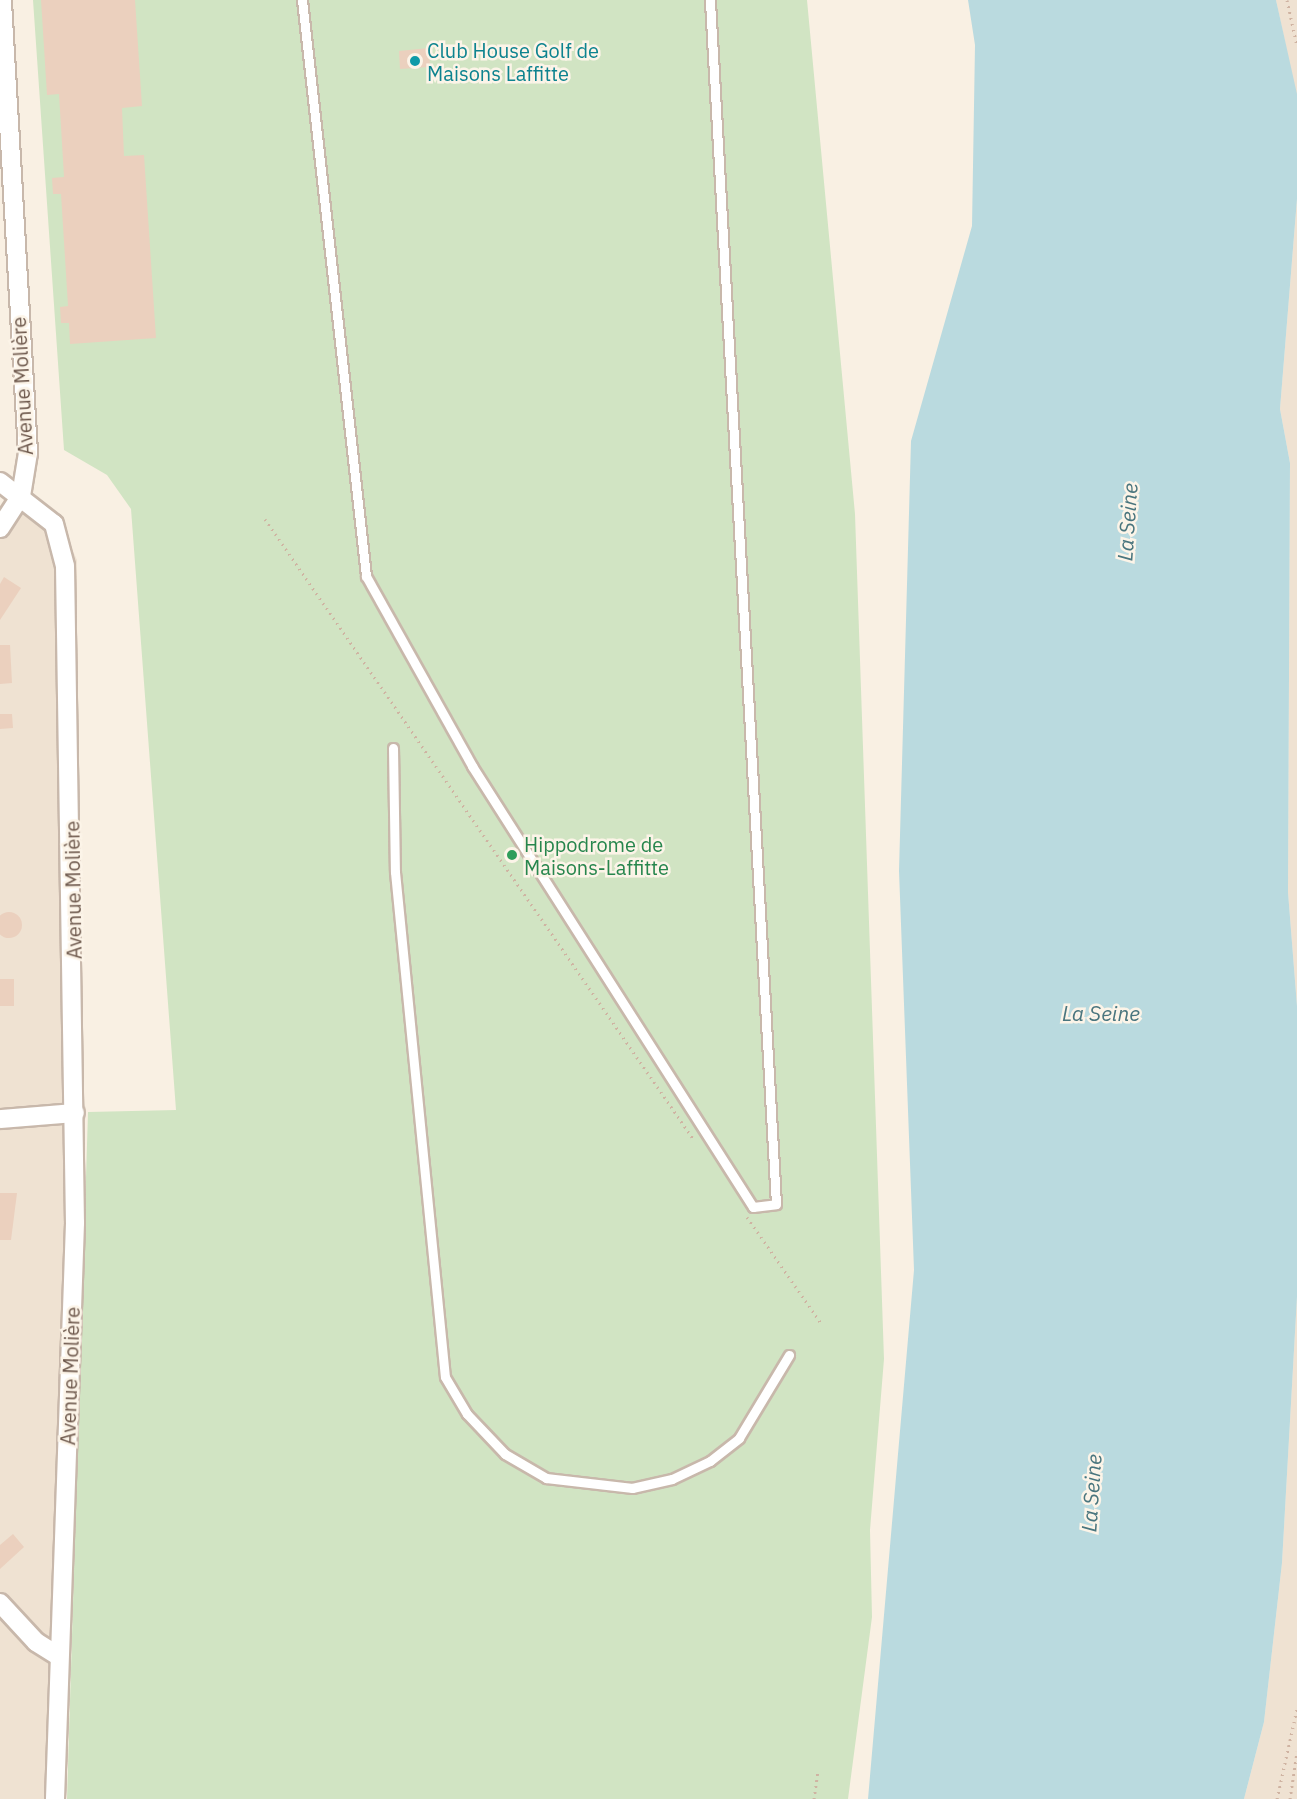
<!DOCTYPE html>
<html>
<head>
<meta charset="utf-8">
<style>
	body { margin:0 }
	#map { position:relative; width:1297px; height:1799px; overflow:hidden; background:#f9f0e3; font-family:"IBM Plex Sans",sans-serif }
	div>[style] { position:absolute }
	.residential>* { inset:0; background:#efe2d2 }
	.green>* { inset:0; background:#d1e4c3 }
	.water>* { inset:0; background:#badadf }
	.building>* { inset:0; background:#ebd0be }
	.round { border-radius:50% }
	.path>* { height:3px; margin-top:-1.5px; transform-origin:0; background:repeating-linear-gradient(90deg,#cfb3a2 0 1.5px,transparent 0 6px) }
	.roads { filter:drop-shadow(2px 0 #c8b8ab) drop-shadow(-2px 0 #c8b8ab) drop-shadow(0 2px #c8b8ab) drop-shadow(0 -2px #c8b8ab) }
	.service>* { height:9px; margin:-4.5px; padding:0 4.5px; transform-origin:4.5px; border-radius:4.5px; background:#fff }
	.minor>* { height:18px; margin:-9px; padding:0 9px; transform-origin:9px; border-radius:9px; background:#fff }
	.dots>* { width:16px; height:16px; translate:-50% -50%; box-sizing:border-box; border:3px solid #fcf4e8; border-radius:50% }
	span { translate:-50% -50%; white-space:nowrap; text-align:center; line-height:1.15; -webkit-text-stroke:5px #fcf4e8; paint-order:stroke }
	.culture-label { font-size:20px; color:#0d838f }
	.left { translate:0 -50%; text-align:left }
	.street-label { font-size:20px; color:#6d584c }
	.leisure-label { font-size:20px; color:#27864d }
	.water-label { font-size:21px; color:#49757e; font-style:italic }
</style>
</head>
<body>
<div id="map">
	<div class="residential">
		<div style="clip-path:polygon(1276px 0,1297px 0,1297px 101px,1296px 94px)"></div>
		<div style="clip-path:polygon(1297px 199px,1297px 1006px,1288px 892px,1290px 463px,1280px 409px)"></div>
		<div style="clip-path:polygon(16px 482px,56px 514px,77px 560px,71px 1186px,47px 1799px,0 1799px,0 506px)"></div>
		<div style="clip-path:polygon(1297px 1297px,1297px 1799px,1244px 1799px,1264px 1722px,1282px 1563px)"></div>
	</div>
	<div class="green">
		<div style="clip-path:polygon(33px 0,807px 0,855px 514px,884px 1359px,870px 1530px,872px 1617px,848px 1799px,67px 1799px,88px 1112px,176px 1110px,131px 509px,107px 475px,64px 450px)"></div>
	</div>
	<div class="water">
		<div style="clip-path:polygon(968px 0,1276px 0,1297px 94px,1297px 199px,1280px 409px,1290px 463px,1288px 892px,1297px 1006px,1297px 1297px,1282px 1563px,1264px 1722px,1244px 1799px,868px 1799px,914px 1270px,899px 871px,911px 441px,972px 226px,975px 45px)"></div>
	</div>
	<div class="building">
		<div style="clip-path:polygon(41px 0,135px 0,142px 106px,122px 108px,124px 156px,144px 155px,156px 338px,70px 344px,69px 323px,61px 323px,60px 307px,68px 306px,61px 194px,53px 194px,52px 178px,64px 177px,63px 160px,59px 94px,47px 95px)"></div>
		<div style="clip-path:polygon(429px 48px,430px 67px,400px 69px,399px 51px)"></div>
		<div style="clip-path:polygon(4px 577px,21px 588px,0 620px,0 584px)"></div>
		<div style="clip-path:polygon(0 645px,10px 645px,12px 683px,0 684px)"></div>
		<div style="clip-path:polygon(0 714px,12px 714px,13px 728px,0 729px)"></div>
		<div class="round" style="left:-4px;top:912px;width:26px;height:26px"></div>
		<div style="clip-path:polygon(0 979px,14px 979px,14px 1006px,0 1006px)"></div>
		<div style="clip-path:polygon(0 1193px,17px 1193px,11px 1240px,0 1240px)"></div>
		<div style="clip-path:polygon(13px 1534px,24px 1547px,0 1569px,0 1545px)"></div>
	</div>
	<div class="path">
		<div style="left:1287px;top:0;width:47px;rotate:77.7deg"></div>
		<div style="left:265px;top:519px;width:755px;rotate:55.36deg"></div>
		<div style="left:747px;top:1217px;width:129px;rotate:55.1deg"></div>
		<div style="left:814px;top:1799px;width:28px;rotate:-82deg"></div>
		<div style="left:1277px;top:1799px;width:92px;rotate:-77.5deg"></div>
		<div style="left:1290px;top:1799px;width:48px;rotate:-81.5deg"></div>
	</div>
	<div class="roads">
		<div class="service">
			<div style="left:302px;top:0;width:580px;rotate:83.66deg"></div>
			<div style="left:366px;top:576px;width:218px;rotate:60.8deg"></div>
			<div style="left:472px;top:766px;width:523px;rotate:57.5deg"></div>
			<div style="left:753px;top:1207px;width:23px;rotate:-7deg"></div>
			<div style="left:776px;top:1204px;width:1206px;rotate:-93.14deg"></div>
			<div style="left:393px;top:748px;width:124px;rotate:89.1deg"></div>
			<div style="left:395px;top:872px;width:507px;rotate:84.35deg"></div>
			<div style="left:445px;top:1377px;width:43px;rotate:59.3deg"></div>
			<div style="left:467px;top:1414px;width:55px;rotate:46.5deg"></div>
			<div style="left:505px;top:1454px;width:48px;rotate:30.3deg"></div>
			<div style="left:546px;top:1478px;width:87px;rotate:6.6deg"></div>
			<div style="left:632px;top:1488px;width:41px;rotate:-12.7deg"></div>
			<div style="left:672px;top:1479px;width:42px;rotate:-25.3deg"></div>
			<div style="left:710px;top:1461px;width:37px;rotate:-38deg"></div>
			<div style="left:739px;top:1438px;width:97px;rotate:-58.9deg"></div>
		</div>
		<div class="minor">
			<div style="left:0;top:482px;width:68px;rotate:37.9deg"></div>
			<div style="left:54px;top:524px;width:43px;rotate:75.3deg"></div>
			<div style="left:65px;top:566px;width:657px;rotate:89.13deg"></div>
			<div style="left:75px;top:1223px;width:576px;rotate:91.99deg"></div>
			<div style="left:0;top:528px;width:38px;rotate:-57deg"></div>
			<div style="left:21px;top:496px;width:44px;rotate:-80.8deg"></div>
			<div style="left:28px;top:453px;width:454px;rotate:-93.3deg"></div>
			<div style="left:0;top:1119px;width:75px;rotate:-4.6deg"></div>
			<div style="left:0;top:1603px;width:53px;rotate:47.3deg"></div>
			<div style="left:36px;top:1642px;width:25px;rotate:32deg"></div>
		</div>
	</div>
	<div class="dots">
		<div style="left:415px;top:61px;background:#0f9aa8"></div>
		<div style="left:512px;top:855px;background:#2e9e5b"></div>
	</div>
	<div class="culture-label">
		<span class="left" style="left:427px;top:62px">Club House Golf de<br>Maisons Laffitte</span>
	</div>
	<div class="street-label">
		<span style="left:22px;top:386px;rotate:-93deg">Avenue Molière</span>
		<span style="left:73px;top:890px;rotate:-91deg">Avenue Molière</span>
		<span style="left:70px;top:1376px;rotate:-88deg">Avenue Molière</span>
	</div>
	<div class="leisure-label">
		<span class="left" style="left:524px;top:856px">Hippodrome de<br>Maisons-Laffitte</span>
	</div>
	<div class="water-label">
		<span style="left:1127px;top:522px;rotate:-86deg">La Seine</span>
		<span style="left:1101px;top:1013px">La Seine</span>
		<span style="left:1091px;top:1493px;rotate:-86deg">La Seine</span>
	</div>
</div>
</body>
</html>
